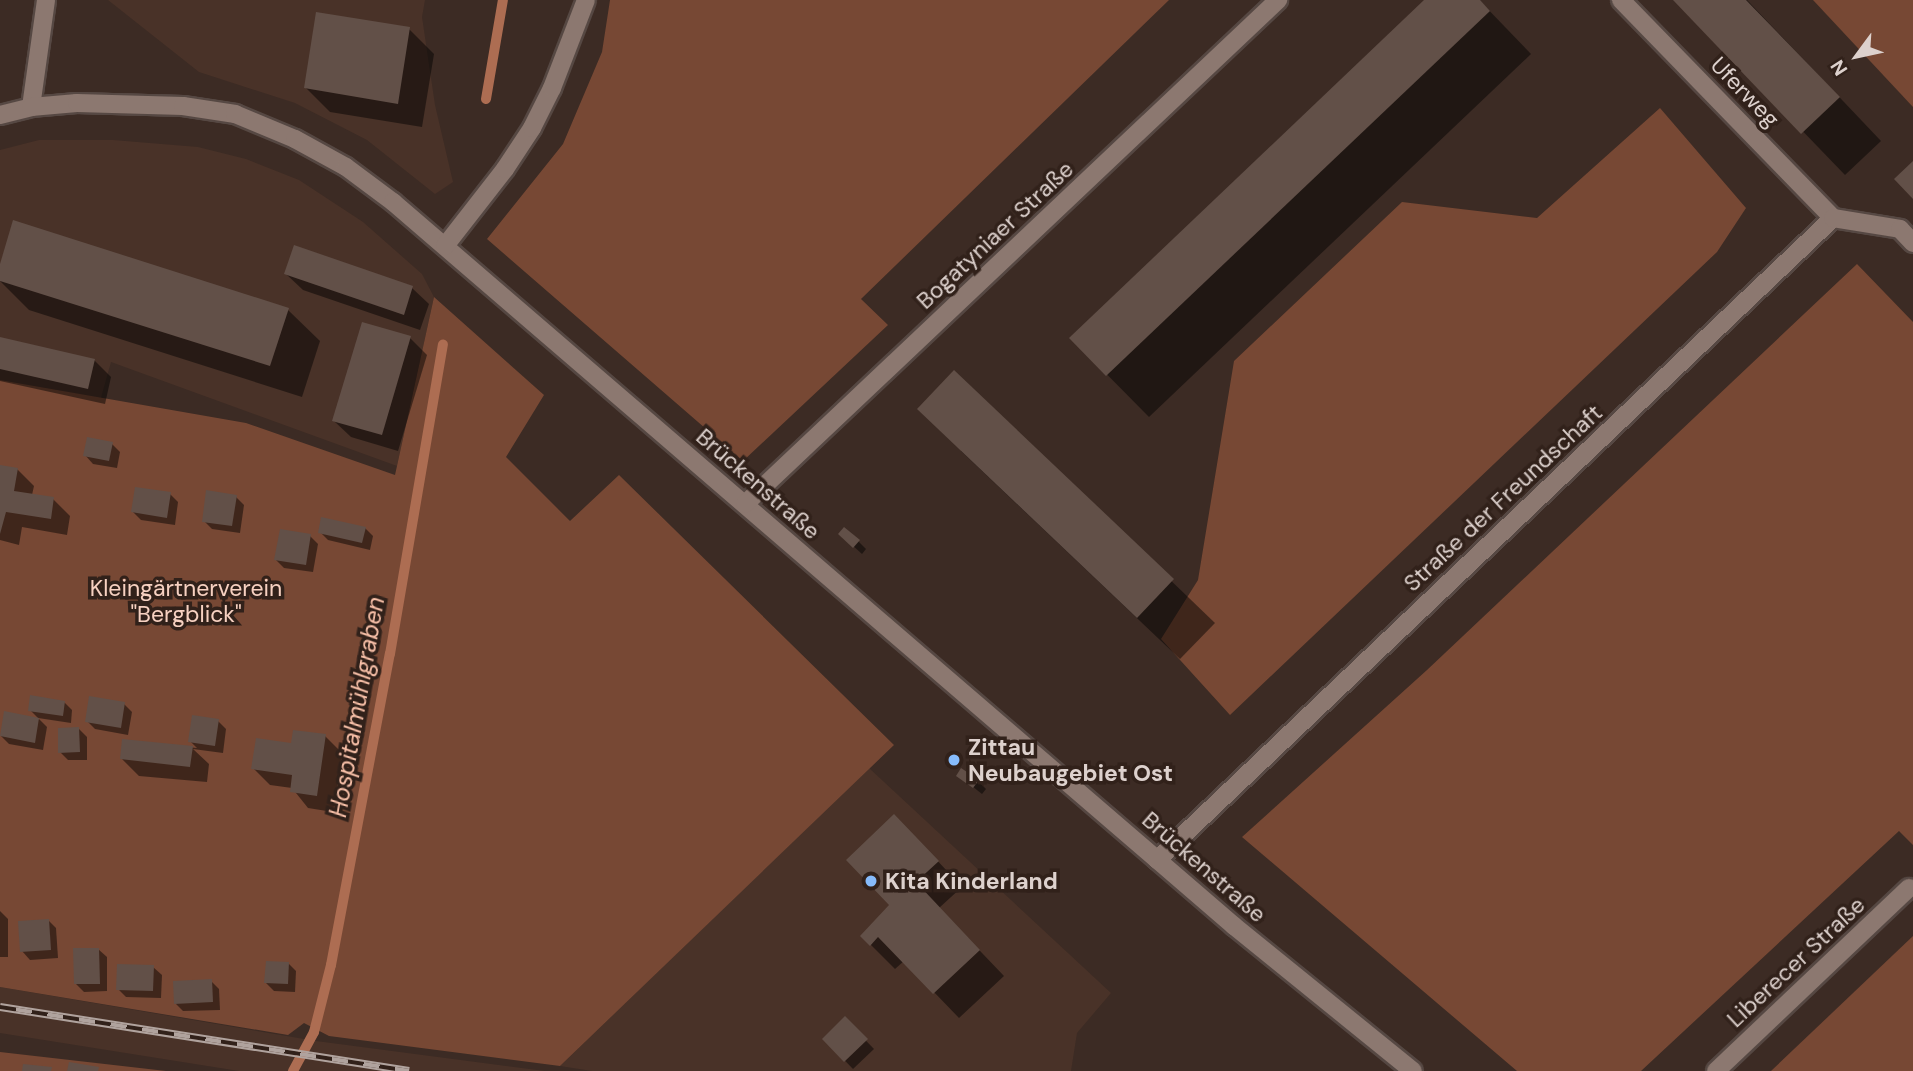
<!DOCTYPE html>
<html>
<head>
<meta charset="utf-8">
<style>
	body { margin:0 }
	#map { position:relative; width:1913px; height:1071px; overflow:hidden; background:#3c2b24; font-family:"DM Sans",sans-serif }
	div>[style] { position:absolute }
	.built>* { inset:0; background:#493228 }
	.green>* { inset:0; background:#774834 }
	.shadow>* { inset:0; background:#0007 }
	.stream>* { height:10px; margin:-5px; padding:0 5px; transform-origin:5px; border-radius:5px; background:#ad6d52 }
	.building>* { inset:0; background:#625048 }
	.roads { filter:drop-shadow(2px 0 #564843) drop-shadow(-2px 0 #564843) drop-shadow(0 2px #564843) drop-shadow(0 -2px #564843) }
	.street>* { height:18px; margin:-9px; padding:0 9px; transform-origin:9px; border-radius:9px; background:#8c7870 }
	.rail>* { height:8px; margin-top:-4px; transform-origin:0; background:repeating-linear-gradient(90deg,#31211a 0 16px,#b0a39e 0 32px); box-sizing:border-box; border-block:2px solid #b0a39e }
	.dots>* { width:19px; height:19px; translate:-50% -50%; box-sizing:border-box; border:4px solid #31211a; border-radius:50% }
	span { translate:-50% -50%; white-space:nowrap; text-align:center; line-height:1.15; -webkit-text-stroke:7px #31211a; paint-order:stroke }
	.street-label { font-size:23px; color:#ddd1cd }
	.park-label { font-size:23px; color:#f7d1c1 }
	.poi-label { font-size:23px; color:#ddd1cd; font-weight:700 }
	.left { translate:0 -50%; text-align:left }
	.water-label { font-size:24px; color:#f8c0a8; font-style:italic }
	.north { position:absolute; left:1822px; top:21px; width:70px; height:70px; -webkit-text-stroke:5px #31211a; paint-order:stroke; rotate:237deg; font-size:19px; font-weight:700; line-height:28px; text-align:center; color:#ddd1cd }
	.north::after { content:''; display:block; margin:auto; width:24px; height:32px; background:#ddd1cd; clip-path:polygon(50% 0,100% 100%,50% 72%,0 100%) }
</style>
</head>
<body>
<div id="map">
	<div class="built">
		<div style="clip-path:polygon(108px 0,425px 0,422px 17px,435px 105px,453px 182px,435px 194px,367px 140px,295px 103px,199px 72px)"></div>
		<div style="clip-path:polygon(39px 140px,113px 140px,198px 147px,246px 159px,299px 180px,363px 222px,422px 274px,434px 297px,397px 466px,111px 362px,101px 398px,0 380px,0 150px)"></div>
		<div style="clip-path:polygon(869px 768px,1111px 993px,1077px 1033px,1071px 1071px,592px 1071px,560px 1066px)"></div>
		<div style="clip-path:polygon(0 987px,316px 1041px,545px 1071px,239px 1071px,0 1033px)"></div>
	</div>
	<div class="green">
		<div style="clip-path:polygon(610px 0,1169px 0,861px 299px,888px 325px,743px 461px,487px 239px,563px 144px,602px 52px)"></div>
		<div style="clip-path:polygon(1813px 0,1913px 0,1913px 107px)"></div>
		<div style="clip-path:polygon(1660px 108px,1746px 208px,1717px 252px,1230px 715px,1161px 639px,1198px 580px,1234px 361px,1402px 202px,1537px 218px)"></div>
		<div style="clip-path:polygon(1857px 264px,1913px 322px,1913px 845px,1899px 831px,1641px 1071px,1517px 1071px,1242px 837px,1427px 670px)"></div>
		<div style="clip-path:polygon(434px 297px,544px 395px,506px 457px,570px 521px,619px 475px,894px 745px,560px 1066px,329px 1036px,304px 1023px,288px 1035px,0 987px,0 380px,246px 423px,395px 475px)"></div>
		<div style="clip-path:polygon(1913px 936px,1913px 1071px,1771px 1071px)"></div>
		<div style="clip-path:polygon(0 1052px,166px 1071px,0 1071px)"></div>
	</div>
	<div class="shadow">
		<div style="clip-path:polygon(1427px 0,1479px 0,1531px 54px,1149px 417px,1071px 338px)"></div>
		<div style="clip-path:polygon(1676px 0,1747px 0,1881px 141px,1845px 175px)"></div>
		<div style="clip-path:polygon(409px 29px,434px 54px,422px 127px,330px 112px,306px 88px)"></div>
		<div style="clip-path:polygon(0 269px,288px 310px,320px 341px,302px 397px,29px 310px,0 281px)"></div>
		<div style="clip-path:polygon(286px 274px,412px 288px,429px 304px,420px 330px,303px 290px)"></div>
		<div style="clip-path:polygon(410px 338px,427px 355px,398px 451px,351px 437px,334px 421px)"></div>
		<div style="clip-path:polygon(0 339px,94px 360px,111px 377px,105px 404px,0 381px)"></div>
		<div style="clip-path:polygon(954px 372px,1215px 623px,1180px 659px,961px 451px)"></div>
		<div style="clip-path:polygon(112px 444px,120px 452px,117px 468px,93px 464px,85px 455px)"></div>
		<div style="clip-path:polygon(0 466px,17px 469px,34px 486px,32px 495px,53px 499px,70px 516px,67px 535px,22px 527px,19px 545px,0 540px)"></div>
		<div style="clip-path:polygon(170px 494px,178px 502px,175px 525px,141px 520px,133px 512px)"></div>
		<div style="clip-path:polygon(236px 497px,244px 505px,240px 533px,212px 529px,204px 521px)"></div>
		<div style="clip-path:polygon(365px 528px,373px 536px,370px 550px,328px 540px,320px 532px)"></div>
		<div style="clip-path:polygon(840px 534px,858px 541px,866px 549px,862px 554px)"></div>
		<div style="clip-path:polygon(310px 536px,318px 544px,313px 572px,284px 568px,276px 560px)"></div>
		<div style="clip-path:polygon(64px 702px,72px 710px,71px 723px,38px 718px,30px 710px)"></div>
		<div style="clip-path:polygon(124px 704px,132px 712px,128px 735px,95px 729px,87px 721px)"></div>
		<div style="clip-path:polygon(39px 719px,47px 727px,43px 750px,9px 744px,1px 736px)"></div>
		<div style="clip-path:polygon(218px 721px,226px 729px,223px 753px,193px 749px,209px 764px,207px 782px,139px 776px,122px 759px,124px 741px,197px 748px,190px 741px)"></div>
		<div style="clip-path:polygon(79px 729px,87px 737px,87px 760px,68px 760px,60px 752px)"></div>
		<div style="clip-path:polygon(325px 736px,342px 753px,333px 812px,308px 808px,292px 788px,270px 785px,253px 768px,292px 745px)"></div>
		<div style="clip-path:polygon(958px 775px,978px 781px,986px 789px,982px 794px)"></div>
		<div style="clip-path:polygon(919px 841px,962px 887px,939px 908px,1004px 976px,959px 1018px,904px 961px,895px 969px,862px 936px,891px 905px)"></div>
		<div style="clip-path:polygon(0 911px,8px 919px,8px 957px,0 957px)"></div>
		<div style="clip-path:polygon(48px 920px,56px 928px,58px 958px,30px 960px,22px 951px)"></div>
		<div style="clip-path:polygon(98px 949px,107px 957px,107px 991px,84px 992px,76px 984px)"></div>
		<div style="clip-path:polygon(288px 963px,296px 971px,295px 992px,274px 991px,266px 983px)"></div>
		<div style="clip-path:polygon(153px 967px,162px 975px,161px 998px,126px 997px,118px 989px)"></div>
		<div style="clip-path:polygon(211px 981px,219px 989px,220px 1010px,183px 1011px,175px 1003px)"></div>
		<div style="clip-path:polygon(845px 1019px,874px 1049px,853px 1069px,824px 1039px)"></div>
	</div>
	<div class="stream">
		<div style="left:486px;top:99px;width:100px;rotate:-80.3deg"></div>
		<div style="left:293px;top:1071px;width:44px;rotate:-61.7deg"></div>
		<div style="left:314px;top:1032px;width:69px;rotate:-75.8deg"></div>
		<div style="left:331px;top:965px;width:317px;rotate:-79.3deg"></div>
		<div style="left:390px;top:654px;width:314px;rotate:-80.3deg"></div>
	</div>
	<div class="building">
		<div style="clip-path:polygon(1424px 0,1480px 0,1490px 11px,1106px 376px,1069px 338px)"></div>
		<div style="clip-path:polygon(1673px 0,1746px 0,1840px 97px,1801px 134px)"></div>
		<div style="clip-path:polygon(316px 12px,410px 27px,398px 104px,304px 88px)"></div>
		<div style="clip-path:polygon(1913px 161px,1913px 199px,1894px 179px)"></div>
		<div style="clip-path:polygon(13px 220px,289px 308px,270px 366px,0 281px,0 264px)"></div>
		<div style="clip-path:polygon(294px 245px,413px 286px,404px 315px,284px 274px)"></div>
		<div style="clip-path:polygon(362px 322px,411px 336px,382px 435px,332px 421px)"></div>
		<div style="clip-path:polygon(0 337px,95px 359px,88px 389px,0 369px)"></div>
		<div style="clip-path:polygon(954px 370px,1174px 579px,1137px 618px,917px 409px)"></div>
		<div style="clip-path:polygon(87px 437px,113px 442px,109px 461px,83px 456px)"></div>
		<div style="clip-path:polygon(0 465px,18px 468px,14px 491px,54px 497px,51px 519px,6px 512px,0 534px)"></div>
		<div style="clip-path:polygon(135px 487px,171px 492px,167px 518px,131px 512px)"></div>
		<div style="clip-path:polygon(206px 490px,237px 495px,232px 526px,202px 522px)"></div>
		<div style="clip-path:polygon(321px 517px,366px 527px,362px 543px,318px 533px)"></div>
		<div style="clip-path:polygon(844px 527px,860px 540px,853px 548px,838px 534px)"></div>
		<div style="clip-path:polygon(280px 529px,311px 534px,306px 565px,274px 560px)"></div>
		<div style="clip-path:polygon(30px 695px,65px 701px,63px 716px,28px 711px)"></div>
		<div style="clip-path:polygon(89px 696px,125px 702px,121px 728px,85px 722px)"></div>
		<div style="clip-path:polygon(4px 711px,39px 718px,35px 743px,0 736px)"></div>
		<div style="clip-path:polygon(192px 715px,219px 719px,215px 746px,188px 742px)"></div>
		<div style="clip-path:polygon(79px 727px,80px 752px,58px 753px,58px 728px)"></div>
		<div style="clip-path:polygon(293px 730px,326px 734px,317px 796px,290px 792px,292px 775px,251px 769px,256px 738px,291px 743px)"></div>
		<div style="clip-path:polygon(122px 739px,193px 746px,190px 767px,120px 759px)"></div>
		<div style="clip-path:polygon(961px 768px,979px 780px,973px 788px,956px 776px)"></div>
		<div style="clip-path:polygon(894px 814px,939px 861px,916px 882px,980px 950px,933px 994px,878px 937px,870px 946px,860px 936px,889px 905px,846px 860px)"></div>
		<div style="clip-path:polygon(49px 919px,51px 950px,20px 952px,18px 921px)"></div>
		<div style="clip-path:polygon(73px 948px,99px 948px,100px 984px,74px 984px)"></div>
		<div style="clip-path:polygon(266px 961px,289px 962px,288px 984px,264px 983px)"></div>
		<div style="clip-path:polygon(117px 964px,154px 965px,153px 991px,116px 990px)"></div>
		<div style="clip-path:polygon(212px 979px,213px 1002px,174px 1004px,173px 981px)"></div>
		<div style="clip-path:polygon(845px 1016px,868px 1039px,844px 1062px,822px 1039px)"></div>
		<div style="clip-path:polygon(69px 1062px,99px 1067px,98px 1071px,67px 1071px)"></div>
		<div style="clip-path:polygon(23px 1064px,52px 1067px,51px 1071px,22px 1071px)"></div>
	</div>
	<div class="roads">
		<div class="street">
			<div style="left:1621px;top:0;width:304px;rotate:45.8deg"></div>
			<div style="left:31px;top:107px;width:108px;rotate:-82deg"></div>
			<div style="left:0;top:115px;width:32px;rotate:-14deg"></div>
			<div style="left:31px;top:107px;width:46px;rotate:-5deg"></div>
			<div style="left:77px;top:103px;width:106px;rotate:1.6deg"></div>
			<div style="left:183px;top:106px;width:53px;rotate:8.7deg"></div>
			<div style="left:235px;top:114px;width:65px;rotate:22.6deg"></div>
			<div style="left:295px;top:139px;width:58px;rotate:28.8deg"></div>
			<div style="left:346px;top:167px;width:59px;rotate:36.7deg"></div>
			<div style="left:393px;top:202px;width:1110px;rotate:40.72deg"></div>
			<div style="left:1234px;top:926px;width:230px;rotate:39deg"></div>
			<div style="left:445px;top:246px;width:98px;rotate:-52.1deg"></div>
			<div style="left:505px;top:169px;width:49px;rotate:-56.6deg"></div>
			<div style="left:532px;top:128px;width:45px;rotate:-63.4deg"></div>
			<div style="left:552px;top:88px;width:94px;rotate:-68.9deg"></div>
			<div style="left:745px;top:504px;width:734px;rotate:-43.4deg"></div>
			<div style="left:1157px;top:860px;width:932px;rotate:-43.52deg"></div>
			<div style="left:1833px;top:218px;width:68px;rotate:9.3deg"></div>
			<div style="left:1900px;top:229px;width:19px;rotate:47deg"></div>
			<div style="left:1716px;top:1071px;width:266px;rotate:-43.5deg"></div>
		</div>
	</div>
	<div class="rail">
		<div style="left:0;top:1007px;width:414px;rotate:8.9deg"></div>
	</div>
	<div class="dots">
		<div style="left:954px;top:760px;background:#86bbfb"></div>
		<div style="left:871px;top:881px;background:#86bbfb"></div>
	</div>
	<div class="street-label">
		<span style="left:1745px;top:92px;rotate:46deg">Uferweg</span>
		<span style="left:995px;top:235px;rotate:-43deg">Bogatyniaer Straße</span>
		<span style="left:758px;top:484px;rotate:41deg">Brückenstraße</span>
		<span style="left:1503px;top:498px;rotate:-43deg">Straße der Freundschaft</span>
		<span style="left:1204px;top:867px;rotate:41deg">Brückenstraße</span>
		<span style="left:1796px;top:962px;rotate:-43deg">Liberecer Straße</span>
	</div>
	<div class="park-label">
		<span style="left:186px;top:601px">Kleingärtnerverein<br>"Bergblick"</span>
	</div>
	<div class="poi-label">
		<span class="left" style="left:968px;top:760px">Zittau<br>Neubaugebiet Ost</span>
		<span class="left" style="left:885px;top:881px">Kita Kinderland</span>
	</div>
	<div class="water-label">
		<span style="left:357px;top:707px;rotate:-80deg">Hospitalmühlgraben</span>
	</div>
	<div class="north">N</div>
</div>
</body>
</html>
